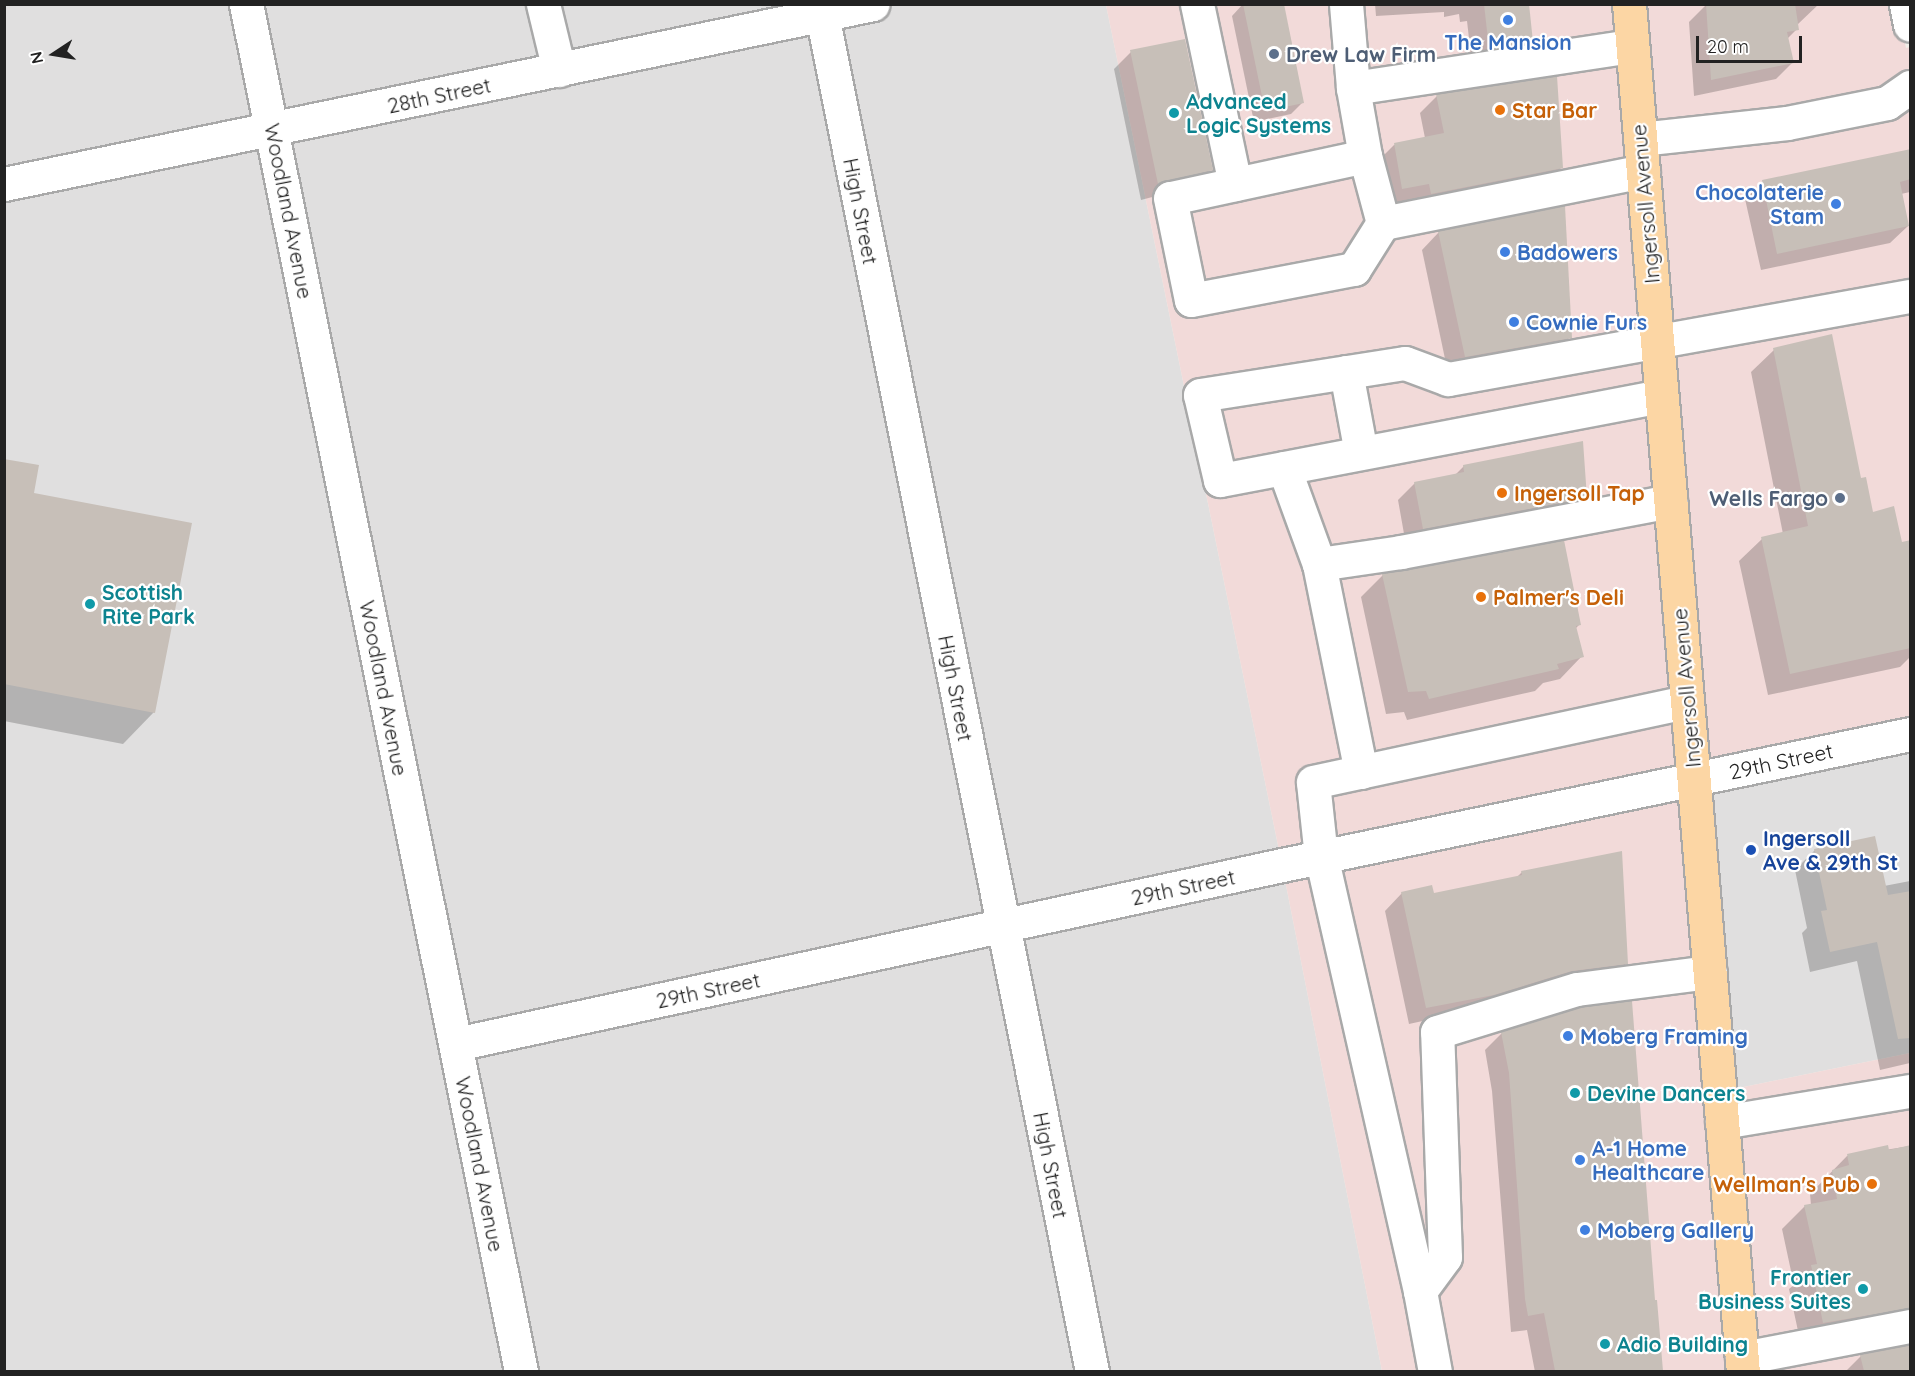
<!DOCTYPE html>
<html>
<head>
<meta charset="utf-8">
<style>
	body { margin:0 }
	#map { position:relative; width:1915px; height:1376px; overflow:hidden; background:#f2efe9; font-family:Quicksand,sans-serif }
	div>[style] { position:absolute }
	.residential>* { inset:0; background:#e0dfdf }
	.commercial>* { inset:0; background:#f2dad9 }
	.shadow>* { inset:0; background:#0003 }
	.building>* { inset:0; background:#c7bfb8 }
	.roads { filter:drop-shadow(2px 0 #a9a9a9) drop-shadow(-2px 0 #a9a9a9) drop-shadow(0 2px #a9a9a9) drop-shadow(0 -2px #a9a9a9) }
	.minor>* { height:33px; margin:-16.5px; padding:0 16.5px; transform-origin:16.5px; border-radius:16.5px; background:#fff }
	.major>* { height:33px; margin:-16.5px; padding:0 16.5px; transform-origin:16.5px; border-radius:16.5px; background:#fcd6a4 }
	.dots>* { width:16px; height:16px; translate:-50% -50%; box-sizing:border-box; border:3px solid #fff; border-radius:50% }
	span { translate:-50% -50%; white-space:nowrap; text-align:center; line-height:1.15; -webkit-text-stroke:4.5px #fff; paint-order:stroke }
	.shop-label { font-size:21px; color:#366cbe; font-weight:700 }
	.right { translate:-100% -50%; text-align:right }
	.left { translate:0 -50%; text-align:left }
	.service-label { font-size:21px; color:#4e5e75; font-weight:700 }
	.street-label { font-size:21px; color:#222 }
	.culture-label { font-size:21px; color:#0d838f; font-weight:700 }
	.food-label { font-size:21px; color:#c56008; font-weight:700 }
	.transit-label { font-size:21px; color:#164399; font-weight:700 }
	.frame { position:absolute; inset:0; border:6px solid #222; pointer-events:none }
	.north { position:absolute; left:24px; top:24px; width:60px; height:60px; -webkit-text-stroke:4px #fff; paint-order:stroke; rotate:258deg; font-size:16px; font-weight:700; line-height:24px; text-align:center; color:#222 }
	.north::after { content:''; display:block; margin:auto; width:21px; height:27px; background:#222; clip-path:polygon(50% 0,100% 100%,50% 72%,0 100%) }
	.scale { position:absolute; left:1696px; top:36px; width:106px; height:27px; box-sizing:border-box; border:3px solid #222; border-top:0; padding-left:8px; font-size:18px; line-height:21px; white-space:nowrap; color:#222; -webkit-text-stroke:4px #fff; paint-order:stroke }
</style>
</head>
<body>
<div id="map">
	<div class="residential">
		<div style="clip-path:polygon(4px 5px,1106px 5px,1282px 865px,1382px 1371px,5px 1371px)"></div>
		<div style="clip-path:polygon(1910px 734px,1910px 1053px,1719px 1092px,1694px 779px)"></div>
	</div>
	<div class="commercial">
		<div style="clip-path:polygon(1106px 5px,1897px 5px,1906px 48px,1910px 47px,1910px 734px,1694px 779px,1719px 1092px,1910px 1053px,1910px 1371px,1382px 1371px,1282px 865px)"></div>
	</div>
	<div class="shadow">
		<div style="clip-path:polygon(1243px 4px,1303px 102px,1291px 114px,1254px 122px,1232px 16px)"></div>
		<div style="clip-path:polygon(1375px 4px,1527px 4px,1532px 41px,1514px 59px,1472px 65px,1467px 21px,1460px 22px,1459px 14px,1444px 17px,1444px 12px,1376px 16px)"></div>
		<div style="clip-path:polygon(1819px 4px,1797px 25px,1797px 29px,1787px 39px,1793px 62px,1776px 79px,1694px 96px,1689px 22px,1706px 5px)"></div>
		<div style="clip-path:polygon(1131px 52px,1211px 169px,1194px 186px,1141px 200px,1114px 69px)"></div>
		<div style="clip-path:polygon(1437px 96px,1562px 167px,1545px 184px,1414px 211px,1412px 200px,1385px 205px,1377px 162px,1394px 145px,1425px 138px,1420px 113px)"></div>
		<div style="clip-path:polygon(1910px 150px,1910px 192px,1901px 194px,1908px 226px,1890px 243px,1761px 270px,1745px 199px,1763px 182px)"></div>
		<div style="clip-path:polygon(1439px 232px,1570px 337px,1553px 354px,1448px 373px,1422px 250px)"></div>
		<div style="clip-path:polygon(1774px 350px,1860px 480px,1872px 513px,1901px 544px,1910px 541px,1910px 657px,1900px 667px,1768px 695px,1739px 561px,1762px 539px,1783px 534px,1751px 372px)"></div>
		<div style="clip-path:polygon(4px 460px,32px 494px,154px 712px,123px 744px,4px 721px)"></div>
		<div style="clip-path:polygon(1464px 466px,1586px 497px,1569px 514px,1406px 545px,1398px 500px,1415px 483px,1455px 475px)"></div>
		<div style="clip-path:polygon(1383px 575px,1579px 625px,1575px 629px,1582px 656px,1560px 679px,1543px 683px,1535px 691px,1407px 720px,1404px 712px,1386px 714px,1361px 597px)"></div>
		<div style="clip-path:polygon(1815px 850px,1884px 886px,1910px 881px,1910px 1063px,1880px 1070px,1857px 961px,1810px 972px,1802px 933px,1807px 928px,1795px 870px)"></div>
		<div style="clip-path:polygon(1522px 872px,1627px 963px,1609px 980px,1409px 1024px,1385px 911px,1402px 893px,1433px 895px,1517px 877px)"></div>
		<div style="clip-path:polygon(1502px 1033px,1653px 1302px,1656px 1301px,1661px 1372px,1535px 1372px,1527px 1330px,1511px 1332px,1492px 1091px,1485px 1050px)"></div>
		<div style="clip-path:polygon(1910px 1146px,1910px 1372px,1845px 1372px,1861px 1356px,1906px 1345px,1901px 1336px,1801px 1345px,1789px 1289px,1794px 1285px,1782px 1229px,1805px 1206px,1811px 1205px,1810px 1194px,1847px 1156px)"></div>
	</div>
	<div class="building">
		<div style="clip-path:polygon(1243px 4px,1284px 4px,1304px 103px,1265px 111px)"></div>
		<div style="clip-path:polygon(1484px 4px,1529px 4px,1533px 42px,1489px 49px)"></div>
		<div style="clip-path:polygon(1706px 4px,1795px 4px,1799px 30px,1787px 32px,1794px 63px,1711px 80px)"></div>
		<div style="clip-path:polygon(1185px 39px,1213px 170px,1158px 184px,1130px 50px)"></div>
		<div style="clip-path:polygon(1557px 76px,1563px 168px,1431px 194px,1429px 184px,1402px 189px,1394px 143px,1444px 133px,1436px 94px)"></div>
		<div style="clip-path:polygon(1911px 149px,1911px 179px,1900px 182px,1909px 226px,1777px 254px,1762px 180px)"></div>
		<div style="clip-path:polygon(1565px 206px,1572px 338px,1465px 357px,1438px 231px)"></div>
		<div style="clip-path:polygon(1832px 334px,1861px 478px,1866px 477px,1873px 512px,1894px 506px,1902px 542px,1911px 540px,1911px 648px,1790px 674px,1761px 537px,1808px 526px,1773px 348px)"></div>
		<div style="clip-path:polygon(1583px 441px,1587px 498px,1423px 529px,1414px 482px,1464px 472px,1463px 465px)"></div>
		<div style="clip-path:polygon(4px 459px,39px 465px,34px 493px,192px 523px,155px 713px,4px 684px)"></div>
		<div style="clip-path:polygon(1564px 540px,1581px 625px,1576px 626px,1584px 657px,1557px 664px,1559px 669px,1429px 699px,1426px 691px,1408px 692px,1382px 574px)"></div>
		<div style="clip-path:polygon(1875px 836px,1888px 895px,1911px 891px,1911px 1038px,1898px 1039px,1877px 942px,1830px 952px,1821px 911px,1827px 910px,1814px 849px)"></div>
		<div style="clip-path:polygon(1622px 851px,1628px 964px,1572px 971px,1494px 995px,1426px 1008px,1401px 892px,1432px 885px,1434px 893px,1522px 875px,1521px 871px)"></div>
		<div style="clip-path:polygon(1632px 1001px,1655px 1300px,1657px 1300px,1663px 1371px,1555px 1371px,1544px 1313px,1528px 1316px,1525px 1299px,1509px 1073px,1501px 1032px,1581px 1007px)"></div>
		<div style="clip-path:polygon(1888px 1145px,1889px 1150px,1911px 1145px,1911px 1308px,1823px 1323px,1811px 1265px,1817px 1264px,1804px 1205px,1837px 1199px,1832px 1170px,1849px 1165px,1847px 1154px)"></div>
		<div style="clip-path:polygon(1911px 1345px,1911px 1371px,1864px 1371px,1860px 1355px)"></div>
	</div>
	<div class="roads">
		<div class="minor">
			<div style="left:246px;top:4px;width:1395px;rotate:78.63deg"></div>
			<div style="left:543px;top:4px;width:68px;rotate:76.4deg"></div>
			<div style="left:820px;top:4px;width:1395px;rotate:78.75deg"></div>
			<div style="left:1197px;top:4px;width:184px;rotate:78.1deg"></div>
			<div style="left:1346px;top:4px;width:84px;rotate:85.2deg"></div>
			<div style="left:1353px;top:88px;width:69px;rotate:80deg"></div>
			<div style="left:1906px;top:4px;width:21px;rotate:79deg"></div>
			<div style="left:1353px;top:88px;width:282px;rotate:-8.6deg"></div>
			<div style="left:1640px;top:139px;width:148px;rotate:-6.2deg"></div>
			<div style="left:1787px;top:123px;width:102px;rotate:-11.3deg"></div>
			<div style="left:1887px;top:103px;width:28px;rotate:-35deg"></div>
			<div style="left:4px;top:184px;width:887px;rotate:-11.7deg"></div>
			<div style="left:1383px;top:223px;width:69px;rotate:-105deg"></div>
			<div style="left:1365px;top:156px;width:199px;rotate:167.8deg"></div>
			<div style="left:1170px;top:198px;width:104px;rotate:78.4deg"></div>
			<div style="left:1191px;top:300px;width:166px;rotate:-10.8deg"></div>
			<div style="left:1354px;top:269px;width:54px;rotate:-57.8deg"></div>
			<div style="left:1383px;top:223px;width:265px;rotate:-11.3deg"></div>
			<div style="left:1346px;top:372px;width:82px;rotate:79.5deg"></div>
			<div style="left:1661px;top:396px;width:449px;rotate:169.2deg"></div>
			<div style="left:1220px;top:480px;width:87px;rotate:-103.2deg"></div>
			<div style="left:1200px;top:395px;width:207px;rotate:-8.9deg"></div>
			<div style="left:1405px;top:363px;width:46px;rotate:20.4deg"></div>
			<div style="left:1448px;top:379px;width:469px;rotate:-10.2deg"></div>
			<div style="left:1284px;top:468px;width:102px;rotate:70deg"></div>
			<div style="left:1361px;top:772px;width:212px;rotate:-101.4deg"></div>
			<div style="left:1319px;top:564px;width:83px;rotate:-8.3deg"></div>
			<div style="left:1401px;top:552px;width:274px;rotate:-10.7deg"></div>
			<div style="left:456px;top:1044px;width:845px;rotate:-12.23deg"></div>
			<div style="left:1282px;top:865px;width:642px;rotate:-11.78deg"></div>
			<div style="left:1722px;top:1122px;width:191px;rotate:-9.4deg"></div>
			<div style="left:1420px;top:1291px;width:445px;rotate:-102.8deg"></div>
			<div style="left:1321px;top:857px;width:75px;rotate:-96.1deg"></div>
			<div style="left:1313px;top:782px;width:382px;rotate:-12.1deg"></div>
			<div style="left:1742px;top:1358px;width:171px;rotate:-10.8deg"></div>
			<div style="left:1435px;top:1372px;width:82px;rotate:-100.5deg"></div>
			<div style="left:1420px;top:1291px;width:42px;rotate:-53.7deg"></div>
			<div style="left:1445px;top:1257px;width:225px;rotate:-92deg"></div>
			<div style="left:1437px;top:1032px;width:146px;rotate:-17.1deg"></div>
			<div style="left:1577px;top:989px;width:134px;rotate:-7.3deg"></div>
		</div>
		<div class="major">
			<div style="left:1629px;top:4px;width:1373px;rotate:85.24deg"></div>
		</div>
	</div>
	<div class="dots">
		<div style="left:1508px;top:20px;background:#3f7fe0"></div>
		<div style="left:1274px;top:54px;background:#5c6f8a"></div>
		<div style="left:1500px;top:110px;background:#e8710a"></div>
		<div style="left:1174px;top:113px;background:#0f9aa8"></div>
		<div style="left:1836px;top:204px;background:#3f7fe0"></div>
		<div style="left:1505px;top:252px;background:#3f7fe0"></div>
		<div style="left:1514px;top:322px;background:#3f7fe0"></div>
		<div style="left:1502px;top:493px;background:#e8710a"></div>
		<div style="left:1840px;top:498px;background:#5c6f8a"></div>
		<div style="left:1481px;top:597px;background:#e8710a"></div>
		<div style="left:90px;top:604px;background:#0f9aa8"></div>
		<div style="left:1751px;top:850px;background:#1a4fb4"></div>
		<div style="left:1568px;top:1036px;background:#3f7fe0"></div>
		<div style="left:1575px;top:1093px;background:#0f9aa8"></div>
		<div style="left:1580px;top:1160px;background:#3f7fe0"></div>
		<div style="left:1872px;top:1184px;background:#e8710a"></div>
		<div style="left:1585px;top:1230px;background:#3f7fe0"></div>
		<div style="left:1863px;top:1289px;background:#0f9aa8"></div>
		<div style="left:1605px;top:1344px;background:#0f9aa8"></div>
	</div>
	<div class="shop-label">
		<span style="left:1508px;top:42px">The Mansion</span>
		<span class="right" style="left:1824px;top:204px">Chocolaterie<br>Stam</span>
		<span class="left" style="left:1517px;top:252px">Badowers</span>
		<span class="left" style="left:1526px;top:322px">Cownie Furs</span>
		<span class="left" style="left:1580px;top:1036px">Moberg Framing</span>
		<span class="left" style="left:1592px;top:1160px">A-1 Home<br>Healthcare</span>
		<span class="left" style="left:1597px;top:1230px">Moberg Gallery</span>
	</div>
	<div class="service-label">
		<span class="left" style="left:1286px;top:54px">Drew Law Firm</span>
		<span class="right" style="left:1828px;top:498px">Wells Fargo</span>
	</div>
	<div class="street-label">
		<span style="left:439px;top:95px;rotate:-12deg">28th Street</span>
		<span style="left:1645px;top:204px;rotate:-95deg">Ingersoll Avenue</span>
		<span style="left:289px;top:211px;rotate:79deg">Woodland Avenue</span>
		<span style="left:861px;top:211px;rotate:79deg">High Street</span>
		<span style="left:384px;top:688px;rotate:79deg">Woodland Avenue</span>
		<span style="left:956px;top:688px;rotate:79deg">High Street</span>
		<span style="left:1686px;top:688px;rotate:-95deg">Ingersoll Avenue</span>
		<span style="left:1781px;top:761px;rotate:-12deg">29th Street</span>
		<span style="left:1183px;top:887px;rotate:-12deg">29th Street</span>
		<span style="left:708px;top:990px;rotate:-12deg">29th Street</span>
		<span style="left:480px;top:1164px;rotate:79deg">Woodland Avenue</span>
		<span style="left:1051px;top:1165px;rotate:79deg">High Street</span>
	</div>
	<div class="culture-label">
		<span class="left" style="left:1186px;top:113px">Advanced<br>Logic Systems</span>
		<span class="left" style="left:102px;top:604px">Scottish<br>Rite Park</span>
		<span class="left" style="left:1587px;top:1093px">Devine Dancers</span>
		<span class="right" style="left:1851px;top:1289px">Frontier<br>Business Suites</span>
		<span class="left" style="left:1617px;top:1344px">Adio Building</span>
	</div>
	<div class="food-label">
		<span class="left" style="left:1512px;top:110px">Star Bar</span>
		<span class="left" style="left:1514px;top:493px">Ingersoll Tap</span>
		<span class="left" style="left:1493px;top:597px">Palmer's Deli</span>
		<span class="right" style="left:1860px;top:1184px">Wellman's Pub</span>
	</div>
	<div class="transit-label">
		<span class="left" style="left:1763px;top:850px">Ingersoll<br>Ave &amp; 29th St</span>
	</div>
	<div class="frame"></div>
	<div class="north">N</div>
	<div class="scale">20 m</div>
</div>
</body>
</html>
